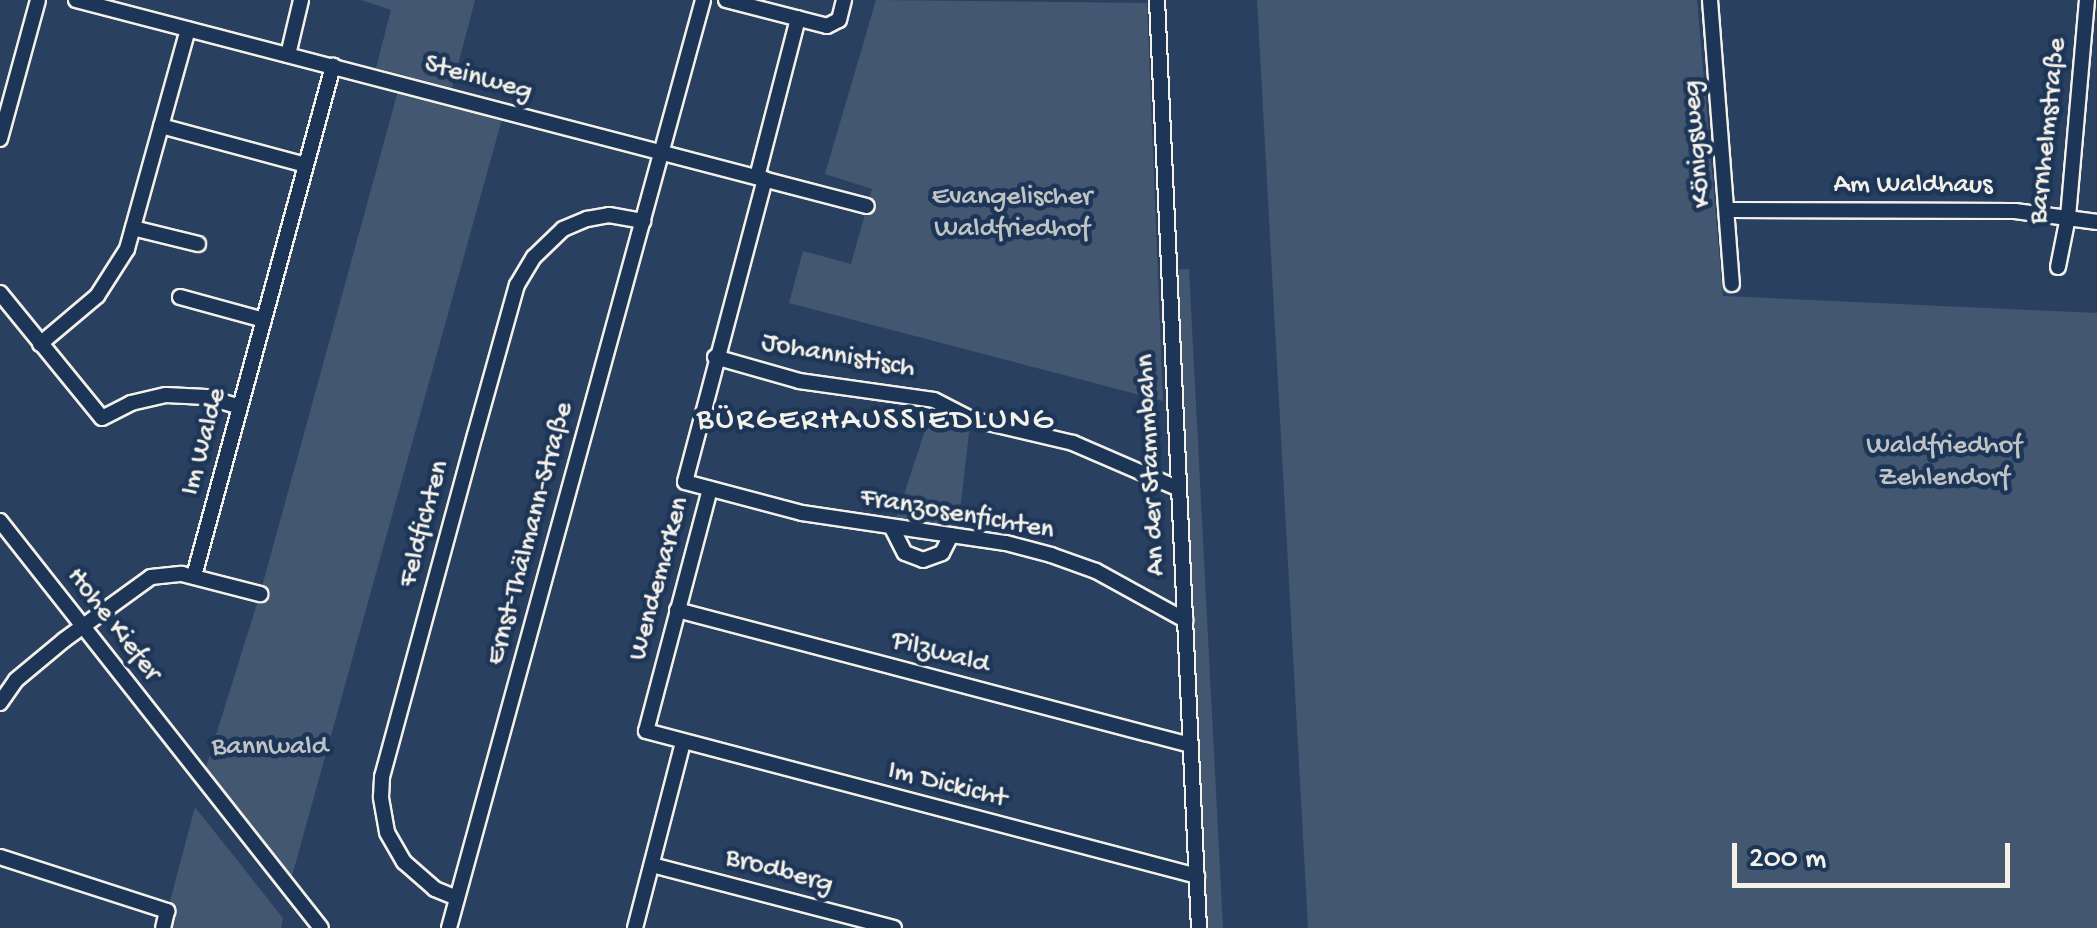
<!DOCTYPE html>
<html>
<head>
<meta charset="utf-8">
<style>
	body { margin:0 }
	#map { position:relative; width:2097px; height:928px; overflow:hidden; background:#2a4060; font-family:"Gochi Hand",sans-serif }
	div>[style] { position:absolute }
	.green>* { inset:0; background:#445771 }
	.roads { filter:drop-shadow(2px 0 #f4f1e8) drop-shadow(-2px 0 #f4f1e8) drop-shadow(0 2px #f4f1e8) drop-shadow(0 -2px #f4f1e8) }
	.minor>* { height:14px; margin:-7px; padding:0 7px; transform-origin:7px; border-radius:7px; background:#1d3557 }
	span { translate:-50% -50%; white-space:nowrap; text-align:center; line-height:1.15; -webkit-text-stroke:9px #1d3557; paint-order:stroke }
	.street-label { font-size:28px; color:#f4f1e8 }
	.park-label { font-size:28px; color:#bfc3c4 }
	.quarter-label { font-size:32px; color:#f4f1e8; letter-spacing:2.5px }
	.scale { position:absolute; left:1732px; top:843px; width:278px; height:45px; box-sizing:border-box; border:5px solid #f4f1e8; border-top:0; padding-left:12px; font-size:30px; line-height:35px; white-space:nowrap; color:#f4f1e8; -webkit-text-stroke:8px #1d3557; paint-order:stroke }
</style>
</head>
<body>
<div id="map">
	<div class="green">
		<div style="clip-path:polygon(361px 0,475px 0,452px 88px,376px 68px,391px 10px)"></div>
		<div style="clip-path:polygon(876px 0,1147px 3px,1163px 401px,789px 303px,803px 251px,851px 264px,872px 189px,825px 174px)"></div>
		<div style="clip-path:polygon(1257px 0,1697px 0,1723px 296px,2097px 313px,2097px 928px,1308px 928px)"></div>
		<div style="clip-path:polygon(398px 91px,502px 119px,292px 876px,206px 767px,260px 594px)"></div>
		<div style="clip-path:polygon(1189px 269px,1223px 928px,1199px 928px,1168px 270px)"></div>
		<div style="clip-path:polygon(932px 409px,970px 423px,958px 529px,896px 519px)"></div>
		<div style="clip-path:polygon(195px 807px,283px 918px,281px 928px,168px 928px,174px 907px,169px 905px)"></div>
	</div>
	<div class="roads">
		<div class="minor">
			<div style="left:76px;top:0;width:817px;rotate:14.6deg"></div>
			<div style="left:726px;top:0;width:104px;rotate:14.4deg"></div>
			<div style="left:827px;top:26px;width:13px;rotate:-27deg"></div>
			<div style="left:839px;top:20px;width:21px;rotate:-76deg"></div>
			<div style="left:1157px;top:0;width:929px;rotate:87.41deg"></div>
			<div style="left:1710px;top:0;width:285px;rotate:85.6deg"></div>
			<div style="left:288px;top:55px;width:57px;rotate:-76.7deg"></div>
			<div style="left:161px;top:126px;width:150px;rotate:15.1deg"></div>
			<div style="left:0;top:139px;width:144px;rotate:-74.7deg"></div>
			<div style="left:757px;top:177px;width:164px;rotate:-75.5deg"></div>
			<div style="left:765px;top:179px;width:313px;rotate:104.8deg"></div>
			<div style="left:685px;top:482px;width:121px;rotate:14.8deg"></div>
			<div style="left:802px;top:513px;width:206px;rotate:8.4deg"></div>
			<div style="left:1006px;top:543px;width:47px;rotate:14.9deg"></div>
			<div style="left:1051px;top:555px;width:48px;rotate:19.6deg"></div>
			<div style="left:1096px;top:571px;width:102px;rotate:28.8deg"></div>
			<div style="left:1729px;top:210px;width:286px;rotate:0.2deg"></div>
			<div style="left:2015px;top:211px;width:83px;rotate:7.6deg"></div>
			<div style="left:133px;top:228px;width:67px;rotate:13.8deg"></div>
			<div style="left:2058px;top:267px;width:51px;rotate:-78.7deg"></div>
			<div style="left:2068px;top:217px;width:218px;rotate:-85deg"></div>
			<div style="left:0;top:293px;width:161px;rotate:50.8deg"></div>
			<div style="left:102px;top:418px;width:33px;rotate:-27deg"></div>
			<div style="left:131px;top:403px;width:36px;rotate:-13deg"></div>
			<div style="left:166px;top:395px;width:40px;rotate:2.9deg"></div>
			<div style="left:206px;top:397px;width:35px;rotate:16deg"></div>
			<div style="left:180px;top:297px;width:87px;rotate:15.3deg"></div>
			<div style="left:40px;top:344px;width:75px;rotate:-40.1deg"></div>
			<div style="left:97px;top:296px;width:56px;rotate:-57.4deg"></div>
			<div style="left:127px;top:249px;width:228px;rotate:-74.5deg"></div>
			<div style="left:715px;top:357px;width:87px;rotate:15.9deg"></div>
			<div style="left:799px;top:381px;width:136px;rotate:8deg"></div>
			<div style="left:934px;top:400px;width:42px;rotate:27.2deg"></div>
			<div style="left:971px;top:419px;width:105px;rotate:13.2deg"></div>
			<div style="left:1073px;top:443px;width:113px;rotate:23.4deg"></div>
			<div style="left:710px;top:489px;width:250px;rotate:104.8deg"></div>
			<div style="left:646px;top:731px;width:570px;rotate:14.74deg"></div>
			<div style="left:0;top:521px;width:518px;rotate:51.74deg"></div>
			<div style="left:892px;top:528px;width:28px;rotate:63deg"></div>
			<div style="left:905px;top:553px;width:19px;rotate:21deg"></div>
			<div style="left:923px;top:560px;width:20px;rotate:-20deg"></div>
			<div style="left:942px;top:553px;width:20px;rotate:-63deg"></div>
			<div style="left:194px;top:576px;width:529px;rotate:-74.75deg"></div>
			<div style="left:677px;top:610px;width:530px;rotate:14.74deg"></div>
			<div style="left:0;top:703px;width:28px;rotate:-55deg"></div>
			<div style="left:16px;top:680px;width:62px;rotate:-39.8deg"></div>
			<div style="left:64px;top:640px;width:107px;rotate:-35.9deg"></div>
			<div style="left:151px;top:577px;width:31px;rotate:-6deg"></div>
			<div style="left:182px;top:574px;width:81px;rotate:14.4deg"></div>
			<div style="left:0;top:857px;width:176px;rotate:17.9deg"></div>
			<div style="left:167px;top:911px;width:17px;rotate:103deg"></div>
			<div style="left:652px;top:865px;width:250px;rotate:14.6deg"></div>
			<div style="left:457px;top:898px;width:24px;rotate:-158deg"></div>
			<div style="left:435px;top:889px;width:41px;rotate:-138.9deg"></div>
			<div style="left:404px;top:862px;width:34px;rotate:-120deg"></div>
			<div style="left:387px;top:832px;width:36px;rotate:-100deg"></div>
			<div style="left:381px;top:797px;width:20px;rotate:-87deg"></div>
			<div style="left:382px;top:777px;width:354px;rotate:-74.8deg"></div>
			<div style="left:475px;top:435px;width:156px;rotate:-74.4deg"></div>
			<div style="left:517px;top:285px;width:33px;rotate:-59deg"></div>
			<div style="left:534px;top:257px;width:40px;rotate:-44deg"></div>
			<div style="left:563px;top:229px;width:26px;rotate:-23deg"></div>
			<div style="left:587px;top:219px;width:22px;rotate:-10deg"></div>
			<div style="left:609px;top:215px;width:35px;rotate:10deg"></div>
			<div style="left:449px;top:928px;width:962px;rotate:-74.69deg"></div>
			<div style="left:635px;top:928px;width:191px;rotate:-75.5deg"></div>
		</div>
	</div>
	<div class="street-label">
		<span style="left:478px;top:79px;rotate:15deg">Steinweg</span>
		<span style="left:2049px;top:131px;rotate:-84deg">Barnhelmstraße</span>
		<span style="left:1698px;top:144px;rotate:-95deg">Königsweg</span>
		<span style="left:1913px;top:186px">Am Waldhaus</span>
		<span style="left:838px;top:357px;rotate:10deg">Johannistisch</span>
		<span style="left:205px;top:442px;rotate:-75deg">Im Walde</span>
		<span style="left:1152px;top:465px;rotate:-93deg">An der Stammbahn</span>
		<span style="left:957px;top:515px;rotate:10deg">Franzosenfichten</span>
		<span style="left:425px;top:524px;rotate:-75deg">Feldfichten</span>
		<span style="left:531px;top:534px;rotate:-75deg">Ernst-Thälmann-Straße</span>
		<span style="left:660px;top:579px;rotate:-75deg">Wendemarken</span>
		<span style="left:113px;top:625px;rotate:52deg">Hohe Kiefer</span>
		<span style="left:940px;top:654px;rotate:15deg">Pilzwald</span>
		<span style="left:947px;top:786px;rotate:14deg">Im Dickicht</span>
		<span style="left:779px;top:872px;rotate:15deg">Brodberg</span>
	</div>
	<div class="park-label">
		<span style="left:1012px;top:214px">Evangelischer<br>Waldfriedhof</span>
		<span style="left:1944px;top:463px">Waldfriedhof<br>Zehlendorf</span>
		<span style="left:270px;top:748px">Bannwald</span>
	</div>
	<div class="quarter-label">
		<span style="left:876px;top:421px">BÜRGERHAUSSIEDLUNG</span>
	</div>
	<div class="scale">200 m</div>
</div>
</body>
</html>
